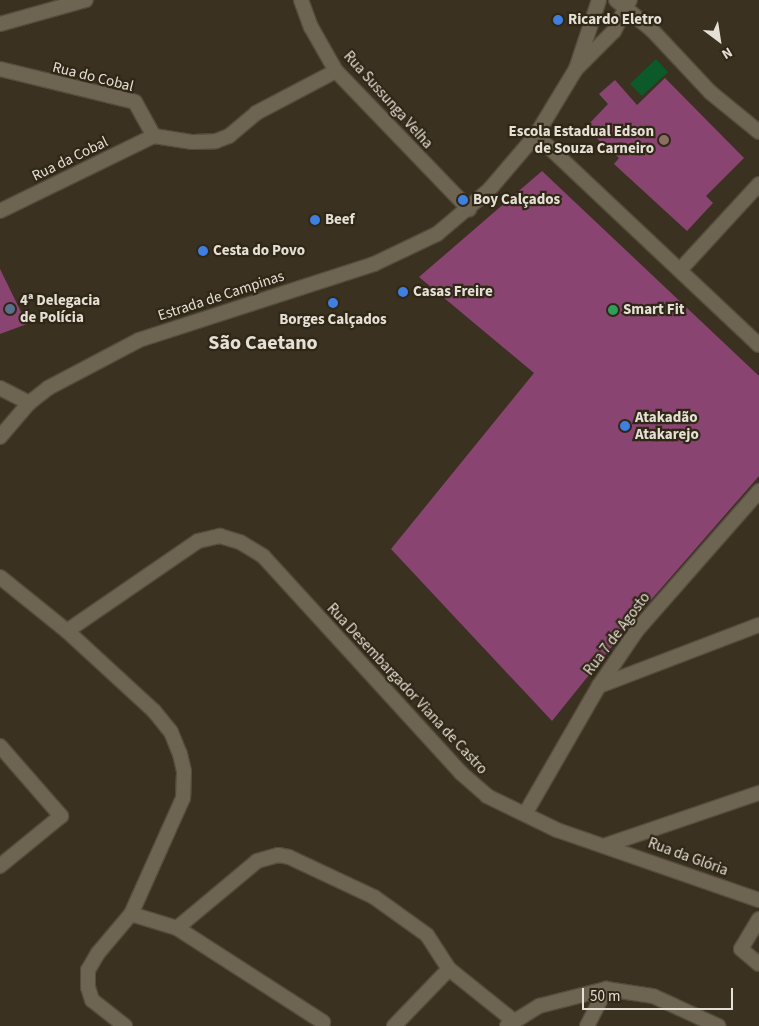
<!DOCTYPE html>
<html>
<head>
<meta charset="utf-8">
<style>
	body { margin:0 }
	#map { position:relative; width:759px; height:1026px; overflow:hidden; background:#3a3121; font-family:"Source Sans 3",sans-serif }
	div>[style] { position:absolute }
	.green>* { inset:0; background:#0c5a2a }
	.building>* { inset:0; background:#894472 }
	.roads { filter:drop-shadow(1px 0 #544d3e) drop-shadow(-1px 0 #544d3e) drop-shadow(0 1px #544d3e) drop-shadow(0 -1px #544d3e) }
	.minor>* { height:14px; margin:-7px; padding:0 7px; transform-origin:7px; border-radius:7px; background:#6e6452 }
	.secondary>* { height:14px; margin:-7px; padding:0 7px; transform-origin:7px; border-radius:7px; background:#6e6452 }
	.dots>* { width:14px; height:14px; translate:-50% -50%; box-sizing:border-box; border:2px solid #302717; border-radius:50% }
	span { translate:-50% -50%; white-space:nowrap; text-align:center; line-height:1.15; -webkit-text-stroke:4.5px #302717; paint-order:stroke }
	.poi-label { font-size:15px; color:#e5e0d6; font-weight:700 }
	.left { translate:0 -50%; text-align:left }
	.right { translate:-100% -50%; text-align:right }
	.street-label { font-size:15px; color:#e5e0d6 }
	.district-label { font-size:20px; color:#e5e0d6; font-weight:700 }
	.north { position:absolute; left:694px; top:15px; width:50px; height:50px; -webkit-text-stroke:4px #302717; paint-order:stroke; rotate:149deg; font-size:14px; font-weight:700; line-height:20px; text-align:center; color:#e5e0d6 }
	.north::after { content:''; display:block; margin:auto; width:18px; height:22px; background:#e5e0d6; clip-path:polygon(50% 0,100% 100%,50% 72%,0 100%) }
	.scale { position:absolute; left:582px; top:988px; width:151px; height:22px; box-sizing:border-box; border:2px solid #e5e0d6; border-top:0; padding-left:6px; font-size:15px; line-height:18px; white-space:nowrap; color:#e5e0d6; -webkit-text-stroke:4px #302717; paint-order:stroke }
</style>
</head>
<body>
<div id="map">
	<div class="green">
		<div style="clip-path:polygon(656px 59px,668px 72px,642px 96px,630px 84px)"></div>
	</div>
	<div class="building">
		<div style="clip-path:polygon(665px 78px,744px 158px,706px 196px,713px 203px,687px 231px,614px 164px,619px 158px,585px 128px,608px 104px,599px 94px,615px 80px,637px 105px)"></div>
		<div style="clip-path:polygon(542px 171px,759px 376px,759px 476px,630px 624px,552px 721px,391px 549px,534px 373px,419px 277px)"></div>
		<div style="clip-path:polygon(0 269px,27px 324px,0 334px)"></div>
	</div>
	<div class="roads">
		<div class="minor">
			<div style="left:301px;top:0;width:29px;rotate:70deg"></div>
			<div style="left:311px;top:27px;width:51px;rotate:60.4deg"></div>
			<div style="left:336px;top:71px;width:192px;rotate:46.1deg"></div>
			<div style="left:616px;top:0;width:47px;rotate:39.8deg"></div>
			<div style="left:652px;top:30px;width:85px;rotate:46.9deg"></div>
			<div style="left:710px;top:92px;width:63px;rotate:39.2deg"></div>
			<div style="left:0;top:24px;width:89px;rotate:-15.6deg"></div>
			<div style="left:0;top:69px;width:139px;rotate:13.7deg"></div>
			<div style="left:135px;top:102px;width:39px;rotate:61deg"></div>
			<div style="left:154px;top:136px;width:39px;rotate:9deg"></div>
			<div style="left:193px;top:142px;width:23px;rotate:-2deg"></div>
			<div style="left:216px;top:141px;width:14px;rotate:-21deg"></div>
			<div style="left:229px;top:136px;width:35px;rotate:-40deg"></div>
			<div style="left:256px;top:113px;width:90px;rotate:-27.7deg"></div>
			<div style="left:536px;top:135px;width:306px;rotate:43.3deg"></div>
			<div style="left:0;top:211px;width:171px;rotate:-26deg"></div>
			<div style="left:680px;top:270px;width:117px;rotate:-47.4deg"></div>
			<div style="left:0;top:388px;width:33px;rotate:27deg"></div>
			<div style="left:0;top:577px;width:86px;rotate:38.9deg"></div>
			<div style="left:67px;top:631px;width:118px;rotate:42.6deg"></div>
			<div style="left:154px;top:711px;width:27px;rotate:51deg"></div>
			<div style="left:171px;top:732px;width:24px;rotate:68deg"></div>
			<div style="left:180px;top:754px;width:18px;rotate:77deg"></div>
			<div style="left:184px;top:772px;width:26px;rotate:92deg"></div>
			<div style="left:183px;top:798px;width:127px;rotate:114.1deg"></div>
			<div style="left:131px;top:914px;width:51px;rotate:130.2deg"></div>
			<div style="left:98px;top:953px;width:20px;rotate:120deg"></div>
			<div style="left:88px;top:970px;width:17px;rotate:90deg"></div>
			<div style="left:88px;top:987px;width:14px;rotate:73deg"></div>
			<div style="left:92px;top:1000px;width:42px;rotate:38.2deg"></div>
			<div style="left:67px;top:631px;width:159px;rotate:-34.5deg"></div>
			<div style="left:198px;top:541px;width:23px;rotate:-13deg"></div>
			<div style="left:220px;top:536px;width:21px;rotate:17deg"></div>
			<div style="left:240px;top:542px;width:27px;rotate:31deg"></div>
			<div style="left:263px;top:556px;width:294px;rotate:47.6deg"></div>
			<div style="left:461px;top:773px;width:35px;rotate:41deg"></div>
			<div style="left:487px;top:796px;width:78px;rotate:25.9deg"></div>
			<div style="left:557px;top:830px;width:214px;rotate:19.1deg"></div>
			<div style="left:599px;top:686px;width:171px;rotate:-20.9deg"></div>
			<div style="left:0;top:746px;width:93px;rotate:48.9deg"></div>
			<div style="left:61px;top:816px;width:79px;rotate:140.7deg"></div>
			<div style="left:525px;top:814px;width:148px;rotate:-60deg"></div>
			<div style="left:599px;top:686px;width:68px;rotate:-55.8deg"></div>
			<div style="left:637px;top:630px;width:185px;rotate:-48.7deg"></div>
			<div style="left:606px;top:845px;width:162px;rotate:-18.8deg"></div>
			<div style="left:131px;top:914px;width:48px;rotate:16.9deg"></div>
			<div style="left:177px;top:928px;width:174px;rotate:32.8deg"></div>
			<div style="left:759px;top:919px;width:35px;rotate:121deg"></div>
			<div style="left:741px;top:949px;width:23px;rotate:40deg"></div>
			<div style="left:177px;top:928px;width:104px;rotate:-39.9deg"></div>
			<div style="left:257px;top:861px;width:22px;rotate:-16deg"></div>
			<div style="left:278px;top:855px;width:11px;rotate:10deg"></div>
			<div style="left:289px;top:857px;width:94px;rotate:25.2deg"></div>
			<div style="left:374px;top:897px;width:65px;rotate:35.6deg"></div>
			<div style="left:427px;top:935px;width:40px;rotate:57.1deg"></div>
			<div style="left:449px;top:969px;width:83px;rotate:38.7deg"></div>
			<div style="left:394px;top:1026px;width:79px;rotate:-46deg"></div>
			<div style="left:507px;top:1026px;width:38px;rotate:-32deg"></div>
			<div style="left:539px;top:1006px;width:69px;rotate:-14.2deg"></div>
			<div style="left:606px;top:989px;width:48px;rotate:8.5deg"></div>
			<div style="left:653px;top:996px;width:72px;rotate:24.8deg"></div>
			<div style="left:587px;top:1026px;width:42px;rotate:-62.8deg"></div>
		</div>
		<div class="secondary">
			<div style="left:576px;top:69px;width:54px;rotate:-45deg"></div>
			<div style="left:614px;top:31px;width:35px;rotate:-63deg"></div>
			<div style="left:0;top:437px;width:45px;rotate:-49.5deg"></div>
			<div style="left:29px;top:403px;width:24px;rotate:-38deg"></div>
			<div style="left:48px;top:388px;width:103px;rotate:-27.8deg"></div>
			<div style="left:139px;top:340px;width:247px;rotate:-17.9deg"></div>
			<div style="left:374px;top:264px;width:70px;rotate:-25.5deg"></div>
			<div style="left:437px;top:234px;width:68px;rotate:-40.2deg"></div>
			<div style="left:489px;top:190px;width:72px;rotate:-49.5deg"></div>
			<div style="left:536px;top:135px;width:77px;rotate:-58.8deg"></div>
			<div style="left:576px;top:69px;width:73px;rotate:-71.6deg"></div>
		</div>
	</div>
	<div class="dots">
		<div style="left:558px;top:20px;background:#3f7fe0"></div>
		<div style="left:664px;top:140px;background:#8d6e63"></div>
		<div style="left:463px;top:200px;background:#3f7fe0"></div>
		<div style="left:315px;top:220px;background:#3f7fe0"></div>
		<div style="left:203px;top:251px;background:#3f7fe0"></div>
		<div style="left:403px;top:292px;background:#3f7fe0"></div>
		<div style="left:333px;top:303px;background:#3f7fe0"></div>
		<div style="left:10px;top:309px;background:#5c6f8a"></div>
		<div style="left:613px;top:310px;background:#2e9e5b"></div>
		<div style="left:625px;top:426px;background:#3f7fe0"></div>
	</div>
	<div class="poi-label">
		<span class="left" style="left:568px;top:20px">Ricardo Eletro</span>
		<span class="right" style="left:654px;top:140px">Escola Estadual Edson<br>de Souza Carneiro</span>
		<span class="left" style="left:473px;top:200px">Boy Calçados</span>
		<span class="left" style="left:325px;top:220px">Beef</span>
		<span class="left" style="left:213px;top:251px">Cesta do Povo</span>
		<span class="left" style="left:413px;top:292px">Casas Freire</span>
		<span class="left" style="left:20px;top:309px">4ª Delegacia<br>de Polícia</span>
		<span class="left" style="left:623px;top:310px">Smart Fit</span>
		<span style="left:333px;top:320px">Borges Calçados</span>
		<span class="left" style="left:635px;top:426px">Atakadão<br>Atakarejo</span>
	</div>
	<div class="street-label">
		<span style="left:93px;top:77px;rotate:14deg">Rua do Cobal</span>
		<span style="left:388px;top:100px;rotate:48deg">Rua Sussunga Velha</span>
		<span style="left:70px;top:159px;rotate:-26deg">Rua da Cobal</span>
		<span style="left:221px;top:296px;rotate:-18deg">Estrada de Campinas</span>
		<span style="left:617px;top:634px;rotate:-53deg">Rua 7 de Agosto</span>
		<span style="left:407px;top:689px;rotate:47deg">Rua Desembargador Viana de Castro</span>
		<span style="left:688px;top:857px;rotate:20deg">Rua da Glória</span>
	</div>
	<div class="district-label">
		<span style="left:263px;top:343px">São Caetano</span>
	</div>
	<div class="north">N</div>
	<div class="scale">50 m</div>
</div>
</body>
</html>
